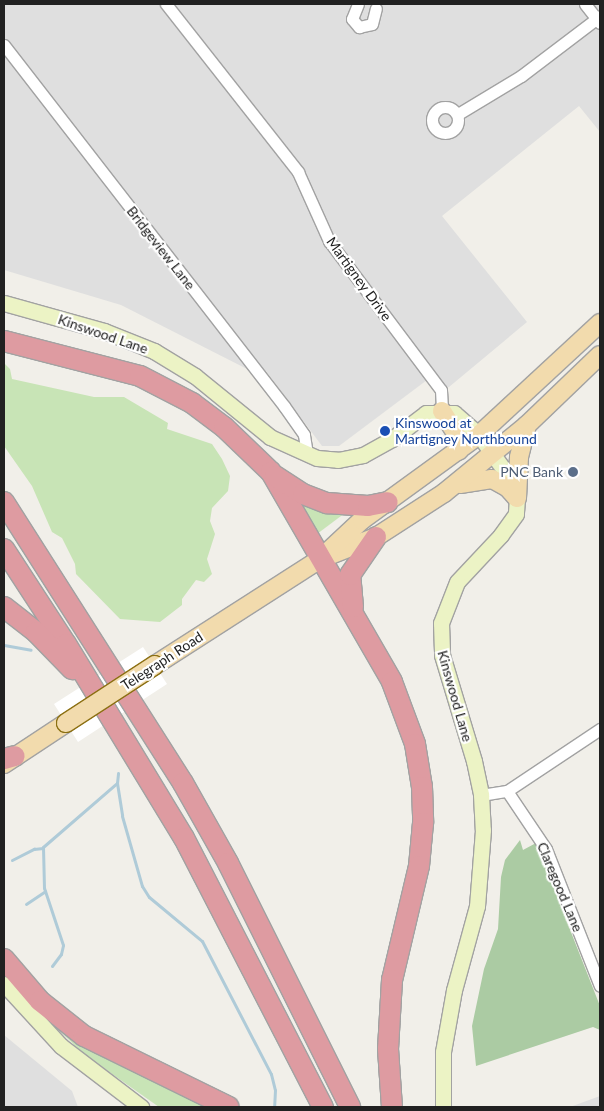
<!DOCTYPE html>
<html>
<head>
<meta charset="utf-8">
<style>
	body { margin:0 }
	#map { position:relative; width:604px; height:1111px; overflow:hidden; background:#f1efe9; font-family:Lato,sans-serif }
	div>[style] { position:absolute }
	.residential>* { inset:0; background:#dfdfdf }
	.grass>* { inset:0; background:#c8e4b6 }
	.forest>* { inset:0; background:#abcba3 }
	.pier>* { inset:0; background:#fff }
	.stream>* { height:3px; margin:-1.5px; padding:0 1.5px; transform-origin:1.5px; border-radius:1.5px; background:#afcbd8 }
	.roads { filter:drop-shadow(1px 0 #a2a2a2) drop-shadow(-1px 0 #a2a2a2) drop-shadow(0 1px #a2a2a2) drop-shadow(0 -1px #a2a2a2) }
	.street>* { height:11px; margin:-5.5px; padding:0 5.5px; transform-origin:5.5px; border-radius:5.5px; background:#fff }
	.street>.ring { margin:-5.5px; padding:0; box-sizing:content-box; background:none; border:11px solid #fff; border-radius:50% }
	.secondary>* { height:15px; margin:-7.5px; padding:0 7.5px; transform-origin:7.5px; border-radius:7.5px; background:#ecf3c5 }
	.primary>* { height:18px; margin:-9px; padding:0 9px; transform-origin:9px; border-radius:9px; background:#f2dbad }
	.highway>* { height:20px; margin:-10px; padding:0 10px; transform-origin:10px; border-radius:10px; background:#de9ba1 }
	.bridges { filter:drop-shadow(1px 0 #8c7013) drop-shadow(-1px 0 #8c7013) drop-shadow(0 1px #8c7013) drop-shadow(0 -1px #8c7013) }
	.primary-bridge>* { height:18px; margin:-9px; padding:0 9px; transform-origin:9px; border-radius:9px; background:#f2dbad }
	.dots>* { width:14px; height:14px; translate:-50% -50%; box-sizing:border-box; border:2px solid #fff; border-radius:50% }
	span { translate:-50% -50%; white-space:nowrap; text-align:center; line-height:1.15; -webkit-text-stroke:4.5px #fff; paint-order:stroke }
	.street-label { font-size:14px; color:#212121 }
	.transit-label { font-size:14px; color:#164399 }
	.left { translate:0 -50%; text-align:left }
	.service-label { font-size:14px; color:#4e5e75 }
	.right { translate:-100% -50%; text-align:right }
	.frame { position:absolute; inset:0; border:5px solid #212121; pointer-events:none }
</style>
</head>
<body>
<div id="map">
	<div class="residential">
		<div style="clip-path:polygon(4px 4px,600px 4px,600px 132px,579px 106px,442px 216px,527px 322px,449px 387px,434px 388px,427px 380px,339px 446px,322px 446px,266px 371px,251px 371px,121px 305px,4px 270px)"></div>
		<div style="clip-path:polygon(4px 1035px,72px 1091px,78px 1107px,4px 1107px)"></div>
		<div style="clip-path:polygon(600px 1096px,600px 1107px,569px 1107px,570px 1107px)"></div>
	</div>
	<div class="grass">
		<div style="clip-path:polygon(4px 363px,10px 369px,12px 379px,94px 397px,124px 397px,168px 423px,167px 429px,212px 444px,222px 459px,230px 476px,228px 491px,212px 508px,210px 521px,215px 534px,207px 559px,212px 574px,204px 582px,196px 580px,182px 599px,182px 605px,160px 622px,120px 619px,76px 574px,75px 564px,62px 538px,52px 532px,32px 486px,4px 446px)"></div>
		<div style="clip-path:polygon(295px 499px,345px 513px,317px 534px)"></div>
		<div style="clip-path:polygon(46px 1018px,212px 1107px,159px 1107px,85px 1055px)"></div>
	</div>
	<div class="forest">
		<div style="clip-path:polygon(520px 840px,523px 850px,536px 843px,600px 1006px,600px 1030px,593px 1027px,476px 1066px,472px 1026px,484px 969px,498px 929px,501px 877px,505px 860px)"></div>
	</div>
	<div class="pier">
		<div style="clip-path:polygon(143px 647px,167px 684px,78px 742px,54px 704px)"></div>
	</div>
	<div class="stream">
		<div style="left:4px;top:645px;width:27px;rotate:10deg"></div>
		<div style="left:117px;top:783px;width:33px;rotate:81deg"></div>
		<div style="left:122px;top:816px;width:73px;rotate:74.1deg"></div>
		<div style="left:142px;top:886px;width:13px;rotate:58deg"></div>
		<div style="left:149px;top:897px;width:69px;rotate:39.7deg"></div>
		<div style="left:202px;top:941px;width:150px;rotate:62.6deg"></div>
		<div style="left:271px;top:1074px;width:16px;rotate:76deg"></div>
		<div style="left:275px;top:1090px;width:17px;rotate:93deg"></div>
		<div style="left:12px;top:860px;width:25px;rotate:-27deg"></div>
		<div style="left:34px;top:849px;width:9px;rotate:-6deg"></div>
		<div style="left:26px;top:904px;width:23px;rotate:-34deg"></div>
		<div style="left:52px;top:966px;width:15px;rotate:-53deg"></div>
		<div style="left:61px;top:954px;width:9px;rotate:-77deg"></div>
		<div style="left:63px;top:945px;width:60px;rotate:-108.4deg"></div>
		<div style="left:44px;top:888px;width:41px;rotate:-91.4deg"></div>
		<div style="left:43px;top:847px;width:98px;rotate:-40.9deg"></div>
		<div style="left:117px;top:783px;width:10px;rotate:-84deg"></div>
	</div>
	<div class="roads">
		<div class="street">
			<div style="left:166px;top:4px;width:214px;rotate:51.8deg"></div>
			<div style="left:298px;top:172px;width:76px;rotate:65.8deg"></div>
			<div style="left:329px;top:241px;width:186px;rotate:53.1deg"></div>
			<div style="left:441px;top:390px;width:21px;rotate:87deg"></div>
			<div style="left:358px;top:4px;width:16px;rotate:112deg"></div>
			<div style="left:352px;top:19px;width:11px;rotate:49deg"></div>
			<div style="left:359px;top:27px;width:13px;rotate:-13deg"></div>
			<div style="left:372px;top:24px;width:16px;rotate:-76deg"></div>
			<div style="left:585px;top:4px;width:24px;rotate:52deg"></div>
			<div style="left:4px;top:45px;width:457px;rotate:52.2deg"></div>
			<div style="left:284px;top:406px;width:35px;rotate:55deg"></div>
			<div style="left:304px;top:435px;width:20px;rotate:81deg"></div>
			<div class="ring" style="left:432px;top:107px;width:15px;height:15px"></div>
			<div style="left:458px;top:114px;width:74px;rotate:-31.1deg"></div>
			<div style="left:521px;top:76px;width:99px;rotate:-37.2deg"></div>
			<div style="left:507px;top:791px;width:70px;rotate:56.1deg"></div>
			<div style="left:546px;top:849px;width:147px;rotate:68.5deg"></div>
			<div style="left:481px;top:795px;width:26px;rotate:-9deg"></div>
			<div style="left:507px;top:791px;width:112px;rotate:-33.7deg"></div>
		</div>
		<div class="secondary">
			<div style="left:4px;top:303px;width:104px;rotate:15.6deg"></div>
			<div style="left:104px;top:331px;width:54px;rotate:21.8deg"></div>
			<div style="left:154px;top:351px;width:48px;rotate:31.4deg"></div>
			<div style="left:195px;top:376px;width:97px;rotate:39.1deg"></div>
			<div style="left:270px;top:437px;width:51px;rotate:24.1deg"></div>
			<div style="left:317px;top:458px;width:21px;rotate:5deg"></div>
			<div style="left:338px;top:460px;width:25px;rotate:-11deg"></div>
			<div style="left:363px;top:455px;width:33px;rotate:-29deg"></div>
			<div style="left:392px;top:439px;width:43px;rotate:-37.4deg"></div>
			<div style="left:426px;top:413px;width:28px"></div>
			<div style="left:454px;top:413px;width:33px;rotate:41deg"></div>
			<div style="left:479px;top:435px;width:57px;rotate:54.3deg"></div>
			<div style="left:512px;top:481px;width:18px;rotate:74deg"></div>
			<div style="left:517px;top:498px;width:16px;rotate:94deg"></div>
			<div style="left:516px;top:514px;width:26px;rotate:126deg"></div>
			<div style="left:501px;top:535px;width:64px;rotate:133.1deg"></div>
			<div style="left:457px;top:582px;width:44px;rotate:111.3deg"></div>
			<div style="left:441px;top:623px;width:32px;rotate:88deg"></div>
			<div style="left:442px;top:655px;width:111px;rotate:73.2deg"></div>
			<div style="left:474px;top:761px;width:35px;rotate:78deg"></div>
			<div style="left:481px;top:795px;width:35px;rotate:87deg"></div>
			<div style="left:483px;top:830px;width:76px;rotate:94.5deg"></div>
			<div style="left:477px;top:906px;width:87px;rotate:105.3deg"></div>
			<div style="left:454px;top:990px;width:63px;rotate:100.1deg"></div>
			<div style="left:443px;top:1052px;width:55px;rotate:90deg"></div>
			<div style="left:4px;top:984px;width:84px;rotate:47.4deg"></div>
			<div style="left:61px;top:1046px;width:101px;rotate:37.3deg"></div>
		</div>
		<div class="primary">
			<div style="left:442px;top:411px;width:25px;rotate:58deg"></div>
			<div style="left:455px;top:432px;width:19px;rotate:78deg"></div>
			<div style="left:460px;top:484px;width:32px;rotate:-9deg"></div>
			<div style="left:492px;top:479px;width:18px;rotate:29deg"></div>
			<div style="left:508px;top:488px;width:13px;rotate:48deg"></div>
			<div style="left:517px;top:498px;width:41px;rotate:-87.2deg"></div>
			<div style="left:519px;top:457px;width:33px;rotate:-76deg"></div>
			<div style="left:325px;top:557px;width:55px;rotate:-21.4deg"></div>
			<div style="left:376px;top:537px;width:81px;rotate:-32.9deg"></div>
			<div style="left:444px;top:493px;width:107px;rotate:-39.3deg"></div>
			<div style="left:527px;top:425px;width:101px;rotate:-43.8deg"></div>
			<div style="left:155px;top:665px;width:196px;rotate:-32.7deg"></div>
			<div style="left:320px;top:559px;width:57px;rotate:-42.9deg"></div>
			<div style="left:362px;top:520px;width:145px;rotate:-36deg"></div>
			<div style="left:479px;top:435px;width:165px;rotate:-42.8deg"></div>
			<div style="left:4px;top:764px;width:74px;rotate:-33.5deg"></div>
		</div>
		<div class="highway">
			<div style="left:4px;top:341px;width:140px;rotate:14.4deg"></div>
			<div style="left:140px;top:376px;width:59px;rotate:27.4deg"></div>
			<div style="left:192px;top:403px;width:40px;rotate:37deg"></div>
			<div style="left:224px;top:427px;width:65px;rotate:43.8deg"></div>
			<div style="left:271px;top:472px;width:242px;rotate:60deg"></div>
			<div style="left:392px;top:682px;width:66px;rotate:69.6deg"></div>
			<div style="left:415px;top:744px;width:44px;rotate:80.8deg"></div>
			<div style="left:422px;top:787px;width:36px;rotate:88deg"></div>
			<div style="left:423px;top:823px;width:43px;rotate:95.3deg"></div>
			<div style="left:419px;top:866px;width:117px;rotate:103.3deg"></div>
			<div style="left:392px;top:980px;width:69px;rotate:93.3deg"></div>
			<div style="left:388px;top:1049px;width:58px;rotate:86.1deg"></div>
			<div style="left:275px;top:476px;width:33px;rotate:33deg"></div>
			<div style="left:303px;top:494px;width:26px;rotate:21deg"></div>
			<div style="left:327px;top:503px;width:41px;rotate:4.2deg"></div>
			<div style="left:368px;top:506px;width:20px;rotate:-11deg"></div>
			<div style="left:4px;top:502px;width:333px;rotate:57.5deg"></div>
			<div style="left:183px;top:783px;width:92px;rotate:60.6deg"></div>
			<div style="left:228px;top:863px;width:273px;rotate:63.4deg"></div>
			<div style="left:4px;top:549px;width:113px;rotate:56.9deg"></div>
			<div style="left:66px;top:644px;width:227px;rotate:58.7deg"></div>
			<div style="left:184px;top:838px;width:303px;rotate:62.7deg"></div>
			<div style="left:4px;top:607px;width:41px;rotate:38deg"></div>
			<div style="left:36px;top:632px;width:52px;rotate:45.8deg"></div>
			<div style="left:353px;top:607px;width:32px;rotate:-95deg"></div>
			<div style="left:350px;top:575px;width:46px;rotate:-55.6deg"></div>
			<div style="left:4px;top:759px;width:11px;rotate:-15deg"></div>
			<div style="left:4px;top:959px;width:55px;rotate:49.4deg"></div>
			<div style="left:40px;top:1001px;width:56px;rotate:38.5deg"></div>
			<div style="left:84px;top:1036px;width:161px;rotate:26.1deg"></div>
		</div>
	</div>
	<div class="bridges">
		<div class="primary-bridge">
			<div style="left:66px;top:723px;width:106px;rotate:-33.1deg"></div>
		</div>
	</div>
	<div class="dots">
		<div style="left:385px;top:431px;background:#1a4fb4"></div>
		<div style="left:573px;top:472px;background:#5c6f8a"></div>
	</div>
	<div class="street-label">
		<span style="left:161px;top:248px;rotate:52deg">Bridgeview Lane</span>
		<span style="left:359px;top:279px;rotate:54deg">Martigney Drive</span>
		<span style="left:103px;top:334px;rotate:19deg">Kinswood Lane</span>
		<span style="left:162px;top:661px;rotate:-33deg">Telegraph Road</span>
		<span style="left:455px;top:696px;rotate:74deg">Kinswood Lane</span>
		<span style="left:560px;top:887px;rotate:67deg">Claregood Lane</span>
	</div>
	<div class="transit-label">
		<span class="left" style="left:395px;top:431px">Kinswood at<br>Martigney Northbound</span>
	</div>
	<div class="service-label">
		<span class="right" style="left:563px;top:472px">PNC Bank</span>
	</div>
	<div class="frame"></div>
</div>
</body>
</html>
